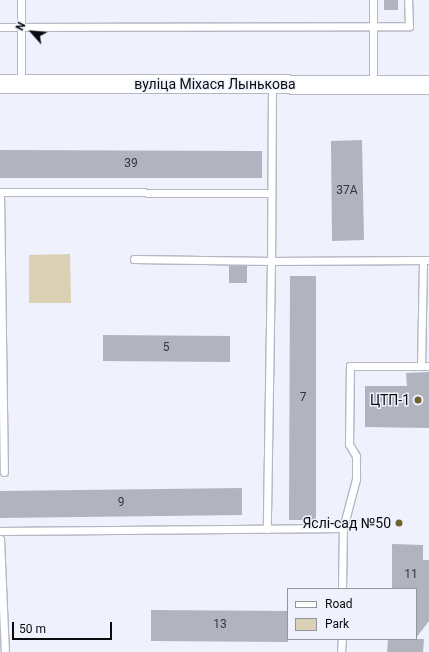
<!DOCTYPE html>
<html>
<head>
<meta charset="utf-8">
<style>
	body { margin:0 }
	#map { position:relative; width:429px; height:652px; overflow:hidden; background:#eff2fd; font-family:Roboto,sans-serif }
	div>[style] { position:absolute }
	.green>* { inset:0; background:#dad1b4 }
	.building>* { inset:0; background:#b1b3be }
	.roads { filter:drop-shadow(1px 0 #b5b7c2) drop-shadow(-1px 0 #b5b7c2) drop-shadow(0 1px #b5b7c2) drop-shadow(0 -1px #b5b7c2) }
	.service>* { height:7px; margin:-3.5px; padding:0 3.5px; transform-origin:3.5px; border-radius:3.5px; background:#fff }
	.tertiary>* { height:18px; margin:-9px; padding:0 9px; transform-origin:9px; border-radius:9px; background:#fff }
	.dots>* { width:11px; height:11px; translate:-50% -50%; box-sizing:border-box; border:2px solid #eff2fd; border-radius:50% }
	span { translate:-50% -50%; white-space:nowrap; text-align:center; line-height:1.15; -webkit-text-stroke:3px #eff2fd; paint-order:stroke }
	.number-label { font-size:12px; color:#34353b }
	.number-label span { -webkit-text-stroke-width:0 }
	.street-label { font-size:14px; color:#0a0b0f }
	.poi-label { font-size:14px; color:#0a0b0f }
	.right { translate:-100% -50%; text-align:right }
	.legend { position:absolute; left:287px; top:588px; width:130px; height:52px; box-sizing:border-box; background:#eff2fd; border:1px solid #93969e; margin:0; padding:5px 7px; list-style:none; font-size:12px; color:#0a0b0f }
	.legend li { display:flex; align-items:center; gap:8px; height:20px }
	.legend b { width:20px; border:1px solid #93969e }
	.north { position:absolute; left:12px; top:12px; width:40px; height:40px; -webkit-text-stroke:3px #eff2fd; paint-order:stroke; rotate:297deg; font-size:11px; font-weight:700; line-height:16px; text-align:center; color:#0a0b0f }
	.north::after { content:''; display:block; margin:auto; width:14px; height:18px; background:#0a0b0f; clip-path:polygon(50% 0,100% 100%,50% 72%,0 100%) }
	.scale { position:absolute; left:12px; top:622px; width:100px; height:18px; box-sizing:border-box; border:2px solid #0a0b0f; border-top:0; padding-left:5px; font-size:12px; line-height:14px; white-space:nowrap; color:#0a0b0f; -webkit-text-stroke:3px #eff2fd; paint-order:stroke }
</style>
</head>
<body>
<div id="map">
	<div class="green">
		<div style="clip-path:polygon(70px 254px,71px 303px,29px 303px,29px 255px)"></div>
	</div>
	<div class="building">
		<div style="clip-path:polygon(384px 0,398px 0,398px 10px,384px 10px)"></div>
		<div style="clip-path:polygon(362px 140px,364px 240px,332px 241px,331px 141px)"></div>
		<div style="clip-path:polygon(0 150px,262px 151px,262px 178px,0 178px)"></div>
		<div style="clip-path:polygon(229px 266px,247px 266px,247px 283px,229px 283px)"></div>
		<div style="clip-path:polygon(290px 276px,316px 276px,316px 520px,289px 520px)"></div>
		<div style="clip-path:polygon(103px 335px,230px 336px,230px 362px,103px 361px)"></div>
		<div style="clip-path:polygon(429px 372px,429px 428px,365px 427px,365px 386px,407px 386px,406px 373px)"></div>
		<div style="clip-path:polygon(242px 488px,242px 515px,0 518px,0 491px)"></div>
		<div style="clip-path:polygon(392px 544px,423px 545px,423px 560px,429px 560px,429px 621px,416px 638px,416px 589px,392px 589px)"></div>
		<div style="clip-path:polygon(151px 610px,288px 611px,288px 642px,151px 641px)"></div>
		<div style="clip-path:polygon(388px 639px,424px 639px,423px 652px,387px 652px)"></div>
	</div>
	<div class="roads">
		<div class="service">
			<div style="left:21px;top:0;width:84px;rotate:90deg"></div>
			<div style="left:0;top:27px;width:409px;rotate:-0.1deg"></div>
			<div style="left:409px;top:26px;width:26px;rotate:-92deg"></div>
			<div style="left:272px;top:85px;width:176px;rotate:90.3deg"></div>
			<div style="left:271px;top:261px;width:158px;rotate:-0.4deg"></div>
			<div style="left:373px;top:85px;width:85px;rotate:-90deg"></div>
			<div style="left:0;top:192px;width:280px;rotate:89.2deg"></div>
			<div style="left:0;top:192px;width:271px;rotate:0.2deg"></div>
			<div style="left:134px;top:259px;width:137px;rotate:0.8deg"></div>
			<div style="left:271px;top:261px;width:268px;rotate:90.9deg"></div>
			<div style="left:421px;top:366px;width:106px;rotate:-88.9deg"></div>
			<div style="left:0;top:531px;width:343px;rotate:-0.5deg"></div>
			<div style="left:0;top:539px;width:113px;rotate:87.5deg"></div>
			<div style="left:342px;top:589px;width:61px;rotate:-89.1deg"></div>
			<div style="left:343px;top:528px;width:51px;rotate:-75.1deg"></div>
			<div style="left:356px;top:479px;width:23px;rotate:-90deg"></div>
			<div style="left:356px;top:456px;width:14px;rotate:-120deg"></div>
			<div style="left:349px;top:444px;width:78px;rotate:-89.3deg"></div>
			<div style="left:350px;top:366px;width:79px"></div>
			<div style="left:341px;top:652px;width:13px;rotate:-86deg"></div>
		</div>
		<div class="tertiary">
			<div style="left:0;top:84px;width:429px;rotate:0.1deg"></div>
		</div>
	</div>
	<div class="dots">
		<div style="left:418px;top:400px;background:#716330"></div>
		<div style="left:399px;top:523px;background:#716330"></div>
	</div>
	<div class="number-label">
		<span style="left:131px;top:164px">39</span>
		<span style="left:347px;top:191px">37А</span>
		<span style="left:166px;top:348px">5</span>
		<span style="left:303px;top:398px">7</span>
		<span style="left:121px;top:503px">9</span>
		<span style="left:411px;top:575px">11</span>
		<span style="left:220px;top:625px">13</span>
	</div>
	<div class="street-label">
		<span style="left:215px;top:84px">вуліца Міхася Лынькова</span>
	</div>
	<div class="poi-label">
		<span class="right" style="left:410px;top:400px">ЦТП-1</span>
		<span class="right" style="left:391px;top:523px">Яслі-сад №50</span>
	</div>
	<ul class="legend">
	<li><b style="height:5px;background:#fff"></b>Road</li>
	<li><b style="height:11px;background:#dad1b4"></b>Park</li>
	</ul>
	<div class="north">N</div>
	<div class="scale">50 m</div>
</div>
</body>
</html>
